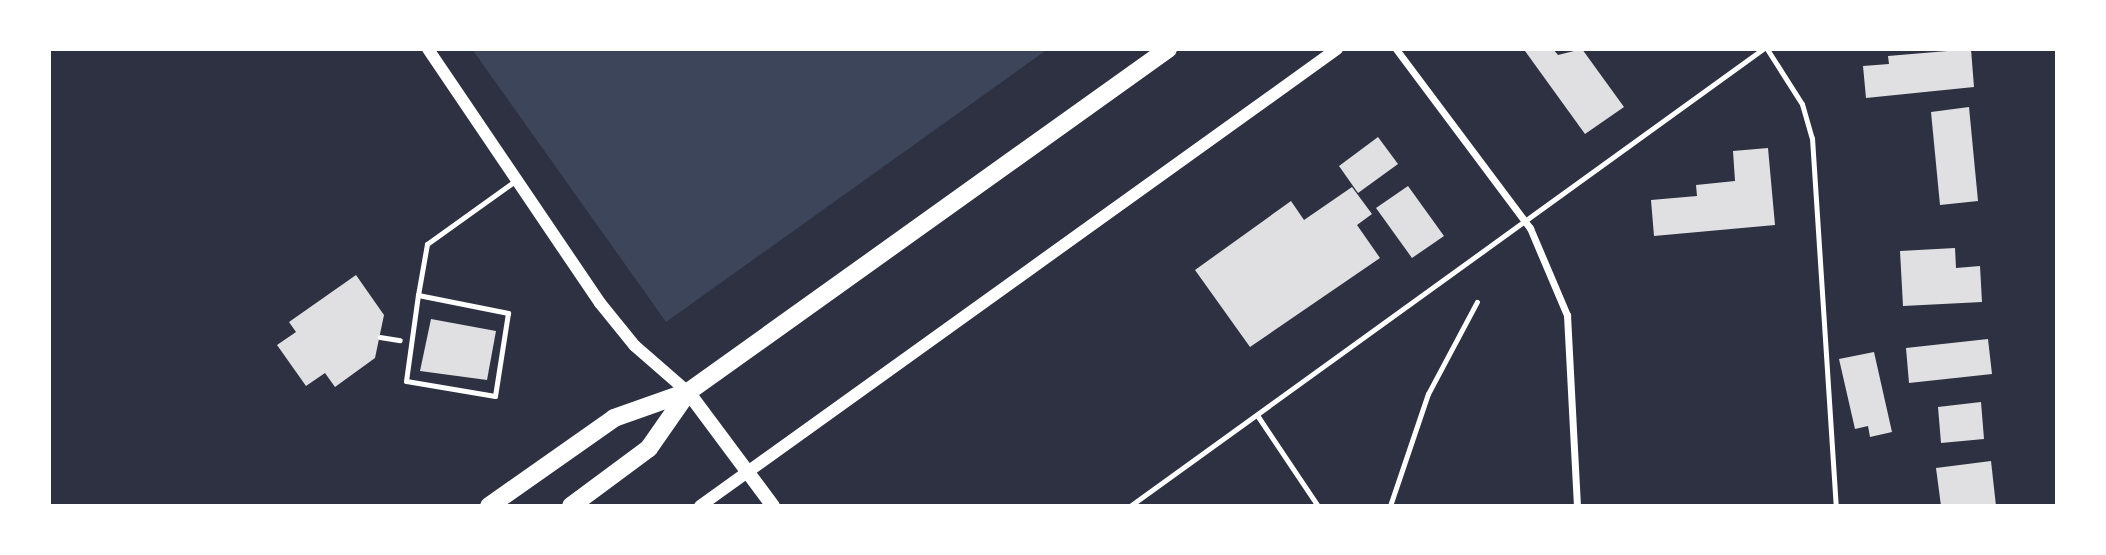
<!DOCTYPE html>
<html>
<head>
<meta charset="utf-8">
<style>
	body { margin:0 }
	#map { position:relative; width:2106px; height:555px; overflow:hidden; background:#2d3142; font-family:"Exo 2",sans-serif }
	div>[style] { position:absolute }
	.green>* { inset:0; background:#3c4559 }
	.building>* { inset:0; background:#e0e0e3 }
	.path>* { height:4.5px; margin:-2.25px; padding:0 2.25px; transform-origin:2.25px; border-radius:2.25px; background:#fff }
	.service>* { height:5px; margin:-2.5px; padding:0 2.5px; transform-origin:2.5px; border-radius:2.5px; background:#fff }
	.minor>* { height:7px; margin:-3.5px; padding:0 3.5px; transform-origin:3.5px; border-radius:3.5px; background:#fff }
	.tertiary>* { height:12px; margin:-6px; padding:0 6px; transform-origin:6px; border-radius:6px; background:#fff }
	.secondary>* { height:14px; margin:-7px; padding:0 7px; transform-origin:7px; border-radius:7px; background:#fff }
	.primary>* { height:18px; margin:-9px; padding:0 9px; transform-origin:9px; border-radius:9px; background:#fff }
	span { translate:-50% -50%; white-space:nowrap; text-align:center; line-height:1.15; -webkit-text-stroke:6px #fff; paint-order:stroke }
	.frame { position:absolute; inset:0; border:51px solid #fff; pointer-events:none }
</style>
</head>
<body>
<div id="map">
	<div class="green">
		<div style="clip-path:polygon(472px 49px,1048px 49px,666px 322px)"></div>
	</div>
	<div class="building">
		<div style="clip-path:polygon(1553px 49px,1558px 55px,1582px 49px,1624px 107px,1585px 134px,1525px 51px)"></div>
		<div style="clip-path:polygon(1971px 49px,1974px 87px,1866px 98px,1863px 66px,1889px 64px,1888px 56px)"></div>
		<div style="clip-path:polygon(1969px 107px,1978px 201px,1940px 205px,1931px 112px)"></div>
		<div style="clip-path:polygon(1378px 137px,1398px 164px,1358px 193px,1339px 166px)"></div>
		<div style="clip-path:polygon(1768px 148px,1775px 225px,1654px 236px,1651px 200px,1697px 196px,1696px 185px,1735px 181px,1733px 151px)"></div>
		<div style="clip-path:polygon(1408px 186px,1444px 236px,1412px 258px,1376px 208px)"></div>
		<div style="clip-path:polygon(1352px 187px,1372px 214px,1357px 225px,1380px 258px,1250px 347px,1195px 270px,1291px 201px,1304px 220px)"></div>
		<div style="clip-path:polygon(1955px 248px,1956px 268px,1980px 266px,1982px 302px,1903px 306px,1900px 251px)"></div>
		<div style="clip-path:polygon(356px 275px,384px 315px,375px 358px,335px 387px,325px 373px,306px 386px,277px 345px,296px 332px,289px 322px)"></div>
		<div style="clip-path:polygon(431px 319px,496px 331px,487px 380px,420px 371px)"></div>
		<div style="clip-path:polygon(1988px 339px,1992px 374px,1909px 383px,1906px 348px)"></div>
		<div style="clip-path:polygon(1874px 352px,1892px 432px,1870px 437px,1868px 426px,1855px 429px,1839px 359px)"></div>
		<div style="clip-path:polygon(1981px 402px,1984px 439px,1941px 443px,1938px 407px)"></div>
		<div style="clip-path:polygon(1991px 461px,1996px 506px,1941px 506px,1936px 468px)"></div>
	</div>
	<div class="path">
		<div style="left:380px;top:337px;width:20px;rotate:9deg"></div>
		<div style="left:1390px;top:506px;width:118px;rotate:-71.3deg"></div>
		<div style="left:1428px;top:394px;width:104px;rotate:-62deg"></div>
	</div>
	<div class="service">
		<div style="left:1767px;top:49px;width:65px;rotate:57.5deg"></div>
		<div style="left:1802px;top:104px;width:35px;rotate:74deg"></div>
		<div style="left:1812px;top:138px;width:369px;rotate:86.3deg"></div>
		<div style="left:418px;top:295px;width:92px;rotate:11.3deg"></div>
		<div style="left:508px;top:313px;width:84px;rotate:98.9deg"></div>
		<div style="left:495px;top:396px;width:90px;rotate:-170.4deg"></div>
		<div style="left:406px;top:381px;width:87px;rotate:-82.1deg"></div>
		<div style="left:418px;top:295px;width:52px;rotate:-80deg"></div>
		<div style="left:427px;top:244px;width:108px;rotate:-35.6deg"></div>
		<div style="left:1257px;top:415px;width:110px;rotate:56.2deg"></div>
		<div style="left:1130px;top:506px;width:781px;rotate:-35.83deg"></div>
	</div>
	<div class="minor">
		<div style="left:1396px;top:49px;width:224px;rotate:53.2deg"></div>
		<div style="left:1530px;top:228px;width:95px;rotate:67deg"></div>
		<div style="left:1567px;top:315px;width:191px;rotate:87deg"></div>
	</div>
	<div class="tertiary">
		<div style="left:428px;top:49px;width:307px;rotate:55.9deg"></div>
		<div style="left:600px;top:303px;width:55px;rotate:50.9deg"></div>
		<div style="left:635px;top:346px;width:70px;rotate:41deg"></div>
		<div style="left:700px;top:506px;width:784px;rotate:-35.66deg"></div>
	</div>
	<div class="secondary">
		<div style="left:688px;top:392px;width:142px;rotate:53.3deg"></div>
	</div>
	<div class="primary">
		<div style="left:489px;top:506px;width:153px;rotate:-35.1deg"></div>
		<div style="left:614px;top:418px;width:78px;rotate:-19.4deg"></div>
		<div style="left:688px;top:392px;width:590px;rotate:-35.55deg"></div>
		<div style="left:571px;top:506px;width:97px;rotate:-36.6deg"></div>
		<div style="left:649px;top:448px;width:68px;rotate:-55.1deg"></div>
	</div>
	<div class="frame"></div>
</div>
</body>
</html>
